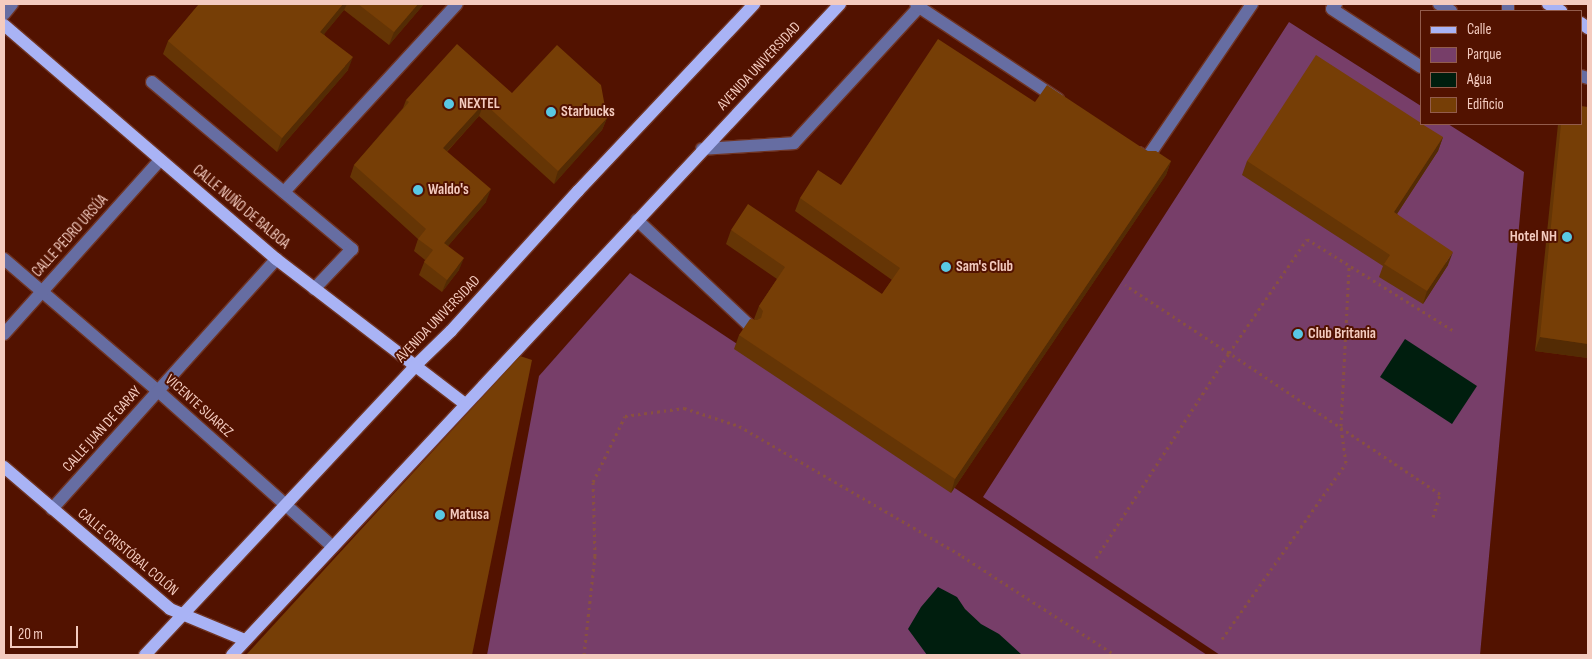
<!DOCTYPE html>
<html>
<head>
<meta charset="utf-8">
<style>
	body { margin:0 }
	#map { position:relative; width:1592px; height:659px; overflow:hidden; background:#521200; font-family:"Sofia Sans Condensed",sans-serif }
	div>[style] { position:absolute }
	.green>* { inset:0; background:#773e69 }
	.water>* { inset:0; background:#001e0e }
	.path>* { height:3px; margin-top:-1.5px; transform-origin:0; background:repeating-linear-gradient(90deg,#885040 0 2.5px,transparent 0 6.5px) }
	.roads { filter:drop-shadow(1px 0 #6f3322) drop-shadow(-1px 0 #6f3322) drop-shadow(0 1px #6f3322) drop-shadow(0 -1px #6f3322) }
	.minor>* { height:12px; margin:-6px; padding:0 6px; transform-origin:6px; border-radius:6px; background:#666da2 }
	.major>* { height:12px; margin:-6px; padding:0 6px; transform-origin:6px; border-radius:6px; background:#a9b3f5 }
	.wall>* { inset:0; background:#653505 }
	.shaded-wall>* { inset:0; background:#532b04 }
	.building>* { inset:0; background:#763e06 }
	.dots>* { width:14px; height:14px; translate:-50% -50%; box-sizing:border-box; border:2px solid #521200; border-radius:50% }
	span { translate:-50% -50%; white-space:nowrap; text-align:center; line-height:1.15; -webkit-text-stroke:4px #521200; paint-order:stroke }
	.street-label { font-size:15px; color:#f4cbbf }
	.poi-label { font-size:15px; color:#f4cbbf; font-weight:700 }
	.left { translate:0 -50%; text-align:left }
	.right { translate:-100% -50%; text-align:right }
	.frame { position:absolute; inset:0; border:5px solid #f4cbbf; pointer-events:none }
	.legend { position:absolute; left:1420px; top:10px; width:162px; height:115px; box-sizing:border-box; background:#521200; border:1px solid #935c4c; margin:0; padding:6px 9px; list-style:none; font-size:15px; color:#f4cbbf }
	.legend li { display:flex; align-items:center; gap:10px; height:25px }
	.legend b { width:25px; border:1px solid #935c4c }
	.scale { position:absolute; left:10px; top:626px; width:68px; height:22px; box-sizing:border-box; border:2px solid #f4cbbf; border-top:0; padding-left:6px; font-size:15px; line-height:18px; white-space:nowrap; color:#f4cbbf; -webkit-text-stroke:4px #521200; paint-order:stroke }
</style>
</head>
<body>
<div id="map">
	<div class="green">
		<div style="clip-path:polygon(1289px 22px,1421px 106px,1421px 124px,1448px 124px,1524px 172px,1480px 655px,1220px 655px,983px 497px)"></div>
		<div style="clip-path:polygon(630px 273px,1207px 655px,487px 655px,539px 376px)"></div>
	</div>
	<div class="water">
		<div style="clip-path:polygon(1405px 339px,1477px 386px,1452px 424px,1380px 377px)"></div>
		<div style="clip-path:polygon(938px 587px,957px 597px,965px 609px,981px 624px,999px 634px,1022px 655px,927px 655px,908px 629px,921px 607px)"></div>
	</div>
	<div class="path">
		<div style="left:1433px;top:517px;width:24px;rotate:-73deg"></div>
		<div style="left:1440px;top:494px;width:254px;rotate:-146.2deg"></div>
		<div style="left:1229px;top:353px;width:138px;rotate:-55.6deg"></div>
		<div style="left:1307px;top:239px;width:173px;rotate:32deg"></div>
		<div style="left:1096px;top:558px;width:244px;rotate:-57deg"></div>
		<div style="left:1229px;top:353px;width:124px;rotate:-146.8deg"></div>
		<div style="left:1222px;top:639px;width:215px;rotate:-54.8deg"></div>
		<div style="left:1346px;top:463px;width:37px;rotate:-98deg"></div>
		<div style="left:1341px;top:426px;width:160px;rotate:-87.1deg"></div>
		<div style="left:584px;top:655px;width:100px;rotate:-83.7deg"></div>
		<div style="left:595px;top:556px;width:74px;rotate:-91.5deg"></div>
		<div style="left:593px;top:482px;width:73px;rotate:-64.1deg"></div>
		<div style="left:625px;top:416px;width:60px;rotate:-7.7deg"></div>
		<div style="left:684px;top:408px;width:58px;rotate:18.1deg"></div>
		<div style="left:739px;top:426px;width:258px;rotate:30.2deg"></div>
		<div style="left:962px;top:556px;width:182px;rotate:32.9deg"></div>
	</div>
	<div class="roads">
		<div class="minor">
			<div style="left:921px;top:4px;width:4px;rotate:124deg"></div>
			<div style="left:919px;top:7px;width:167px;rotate:33.5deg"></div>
			<div style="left:1336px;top:4px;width:6px;rotate:129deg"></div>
			<div style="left:1332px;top:9px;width:106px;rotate:33.1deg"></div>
			<div style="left:1439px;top:4px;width:14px;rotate:30deg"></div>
			<div style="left:1508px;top:4px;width:7px;rotate:90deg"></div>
			<div style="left:4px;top:14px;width:13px;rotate:-51deg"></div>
			<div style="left:1581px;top:76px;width:7px;rotate:16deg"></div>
			<div style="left:152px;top:82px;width:261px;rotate:39.9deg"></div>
			<div style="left:352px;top:249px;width:55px;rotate:133.5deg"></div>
			<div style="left:702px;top:149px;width:92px;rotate:-3.7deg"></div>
			<div style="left:794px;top:143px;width:185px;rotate:-47.4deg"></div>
			<div style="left:919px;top:7px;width:4px;rotate:-135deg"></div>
			<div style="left:1139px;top:153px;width:9px;rotate:32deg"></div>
			<div style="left:1147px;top:158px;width:186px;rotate:-55.7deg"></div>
			<div style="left:284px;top:192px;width:255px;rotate:-47.4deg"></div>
			<div style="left:637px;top:220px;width:155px;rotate:43.2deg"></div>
			<div style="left:4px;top:259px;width:203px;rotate:40.6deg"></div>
			<div style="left:158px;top:391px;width:234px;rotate:41.7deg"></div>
			<div style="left:4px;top:334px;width:234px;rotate:-48.1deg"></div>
			<div style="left:52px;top:509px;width:336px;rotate:-48.1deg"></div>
		</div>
		<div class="major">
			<div style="left:1548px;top:4px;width:15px;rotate:28deg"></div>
			<div style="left:1581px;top:23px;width:9px;rotate:36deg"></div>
			<div style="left:4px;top:25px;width:359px;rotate:40.7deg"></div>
			<div style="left:276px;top:259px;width:238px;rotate:37.5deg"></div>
			<div style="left:4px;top:467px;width:218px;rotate:40.5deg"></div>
			<div style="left:170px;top:609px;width:81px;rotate:22.5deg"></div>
			<div style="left:145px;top:655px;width:396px;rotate:-46.9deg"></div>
			<div style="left:415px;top:366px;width:50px;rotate:-44.2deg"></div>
			<div style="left:451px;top:331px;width:189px;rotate:-47.8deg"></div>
			<div style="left:578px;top:191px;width:257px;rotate:-46.7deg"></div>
			<div style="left:232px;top:655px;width:891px;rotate:-46.96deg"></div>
		</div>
	</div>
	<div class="wall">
		<div style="clip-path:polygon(199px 4px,424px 4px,389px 45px,344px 10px,324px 34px,348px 70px,277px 152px,163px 54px,168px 41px)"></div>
		<div style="clip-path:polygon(512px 93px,607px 118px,602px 130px,554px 184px,479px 116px,447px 152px,486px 202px,448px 246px,459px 270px,442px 292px,419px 275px,425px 260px,414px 251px,418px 239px,350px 177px,354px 165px,403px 108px,406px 100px)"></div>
		<div style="clip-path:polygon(1035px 102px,1171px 161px,1166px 175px,951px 493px,734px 349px,739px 335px,755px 320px,754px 319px,759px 306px,777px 279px,726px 244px,731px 230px,882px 294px,892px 280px,795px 211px,800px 198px,841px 185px)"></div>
		<div style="clip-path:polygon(1558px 124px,1581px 124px,1588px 358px,1535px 351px)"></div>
		<div style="clip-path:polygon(1443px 137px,1438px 151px,1397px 214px,1448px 265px,1423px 304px,1379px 277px,1383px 266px,1242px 175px,1247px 161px)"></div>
	</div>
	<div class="shaded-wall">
		<div style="clip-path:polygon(343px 4px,347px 4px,344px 10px,315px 45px,320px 32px)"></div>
		<div style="clip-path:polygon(418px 4px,424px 4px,389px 45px,394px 32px)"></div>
		<div style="clip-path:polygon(353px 57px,348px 70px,277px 152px,282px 138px)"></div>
		<div style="clip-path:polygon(484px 103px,479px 116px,438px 161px,443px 148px)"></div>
		<div style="clip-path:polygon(607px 118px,602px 130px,554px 184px,558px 171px)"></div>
		<div style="clip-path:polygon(1443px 137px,1438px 151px,1389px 226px,1394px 212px)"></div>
		<div style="clip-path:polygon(1171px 161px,1166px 175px,951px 493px,955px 479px)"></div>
		<div style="clip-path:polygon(491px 189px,486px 202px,440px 255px,444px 243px)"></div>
		<div style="clip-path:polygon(1453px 252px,1448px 265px,1423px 304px,1427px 291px)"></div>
		<div style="clip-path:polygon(464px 258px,459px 270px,442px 292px,447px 280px)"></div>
		<div style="clip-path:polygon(1540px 337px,1588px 344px,1588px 358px,1535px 351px)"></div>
	</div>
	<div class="building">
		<div style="clip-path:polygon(199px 4px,343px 4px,320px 32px,353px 57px,282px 138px,168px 41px)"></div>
		<div style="clip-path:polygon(358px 4px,418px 4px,394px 32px)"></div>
		<div style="clip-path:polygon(938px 39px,1035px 102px,1047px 85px,1147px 151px,1156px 151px,1171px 161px,955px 479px,739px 335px,750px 319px,757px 320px,761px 318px,763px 311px,759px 306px,785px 267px,731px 230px,748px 204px,882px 294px,900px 268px,800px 198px,818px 170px,841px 185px)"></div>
		<div style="clip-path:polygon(457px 44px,512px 93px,557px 45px,601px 85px,607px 118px,558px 171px,484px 103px,443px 148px,491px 189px,444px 243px,464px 258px,447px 280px,424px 262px,433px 250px,418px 239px,426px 229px,354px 165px,409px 102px,406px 100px)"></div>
		<div style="clip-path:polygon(1316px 55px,1421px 123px,1421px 124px,1422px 124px,1443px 137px,1394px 212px,1453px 252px,1427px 291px,1384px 264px,1390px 255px,1247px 161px)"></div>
		<div style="clip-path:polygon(1581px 106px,1588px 107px,1588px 344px,1540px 337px,1561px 124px,1581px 124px)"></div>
		<div style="clip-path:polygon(520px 356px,532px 360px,472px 655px,246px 655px)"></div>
	</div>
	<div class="dots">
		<div style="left:449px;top:104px;background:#59c8e4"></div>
		<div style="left:551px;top:112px;background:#59c8e4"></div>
		<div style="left:418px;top:190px;background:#59c8e4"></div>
		<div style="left:1567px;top:237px;background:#59c8e4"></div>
		<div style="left:946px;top:267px;background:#59c8e4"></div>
		<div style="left:1298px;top:334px;background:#59c8e4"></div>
		<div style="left:440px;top:515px;background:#59c8e4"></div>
	</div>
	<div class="street-label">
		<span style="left:759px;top:66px;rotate:-47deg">AVENIDA UNIVERSIDAD</span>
		<span style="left:241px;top:207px;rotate:40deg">CALLE NUÑO DE BALBOA</span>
		<span style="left:70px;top:236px;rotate:-48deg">CALLE PEDRO URSÚA</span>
		<span style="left:438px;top:319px;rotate:-46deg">AVENIDA UNIVERSIDAD</span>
		<span style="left:199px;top:406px;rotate:42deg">VICENTE SUAREZ</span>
		<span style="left:102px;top:429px;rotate:-48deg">CALLE JUAN DE GARAY</span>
		<span style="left:128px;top:552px;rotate:40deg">CALLE CRISTÓBAL COLÓN</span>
	</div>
	<div class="poi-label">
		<span class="left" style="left:459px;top:104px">NEXTEL</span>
		<span class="left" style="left:561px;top:112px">Starbucks</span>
		<span class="left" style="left:428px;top:190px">Waldo's</span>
		<span class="right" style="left:1557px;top:237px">Hotel NH</span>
		<span class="left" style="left:956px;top:267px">Sam's Club</span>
		<span class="left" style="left:1308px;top:334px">Club Britania</span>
		<span class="left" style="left:450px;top:515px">Matusa</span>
	</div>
	<div class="frame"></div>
	<ul class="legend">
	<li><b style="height:6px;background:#a9b3f5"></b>Calle</li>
	<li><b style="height:14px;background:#773e69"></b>Parque</li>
	<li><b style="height:14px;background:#001e0e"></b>Agua</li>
	<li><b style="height:14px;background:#763e06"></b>Edificio</li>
	</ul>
	<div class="scale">20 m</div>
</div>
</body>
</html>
